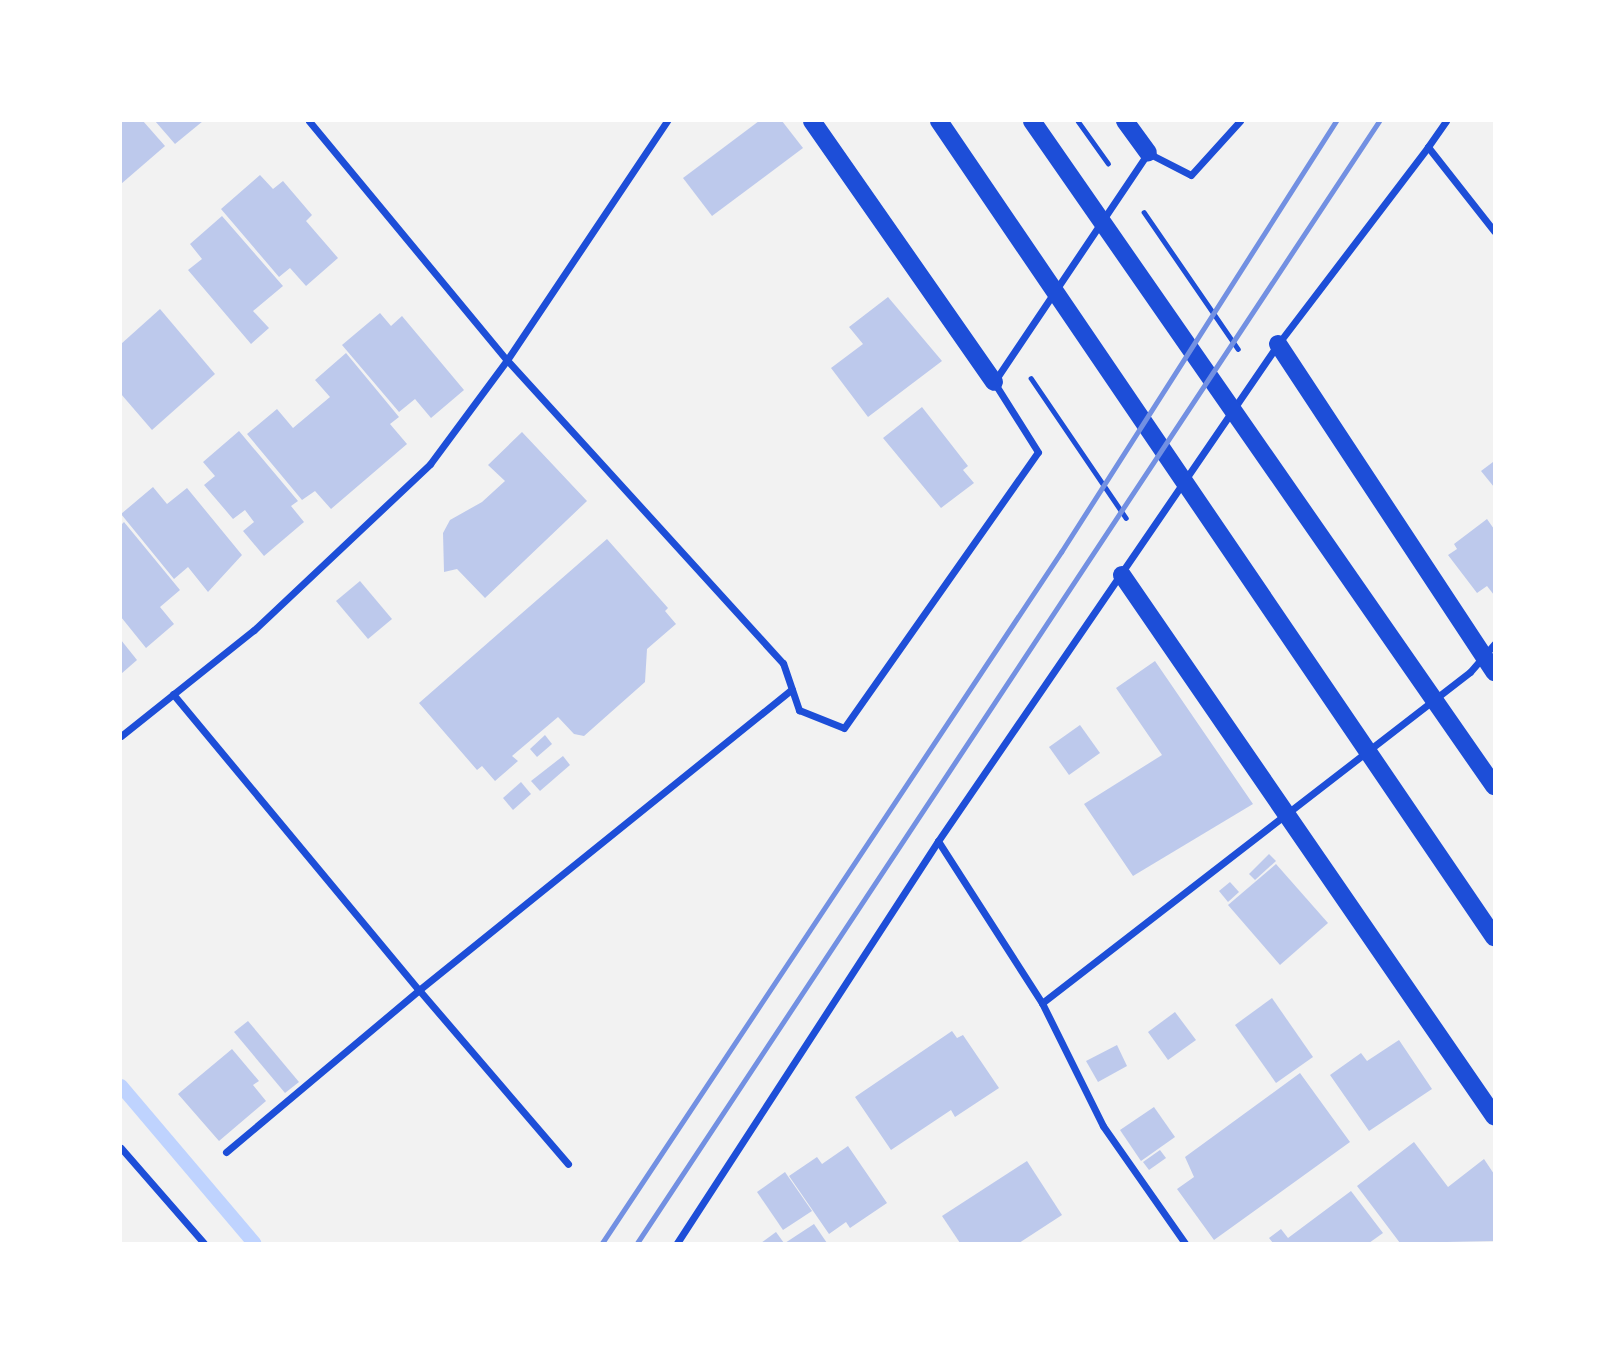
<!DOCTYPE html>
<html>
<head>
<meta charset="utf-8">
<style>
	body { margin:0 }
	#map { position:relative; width:1615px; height:1364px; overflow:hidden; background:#f2f2f2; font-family:"Varela Round",sans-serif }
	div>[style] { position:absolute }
	.stream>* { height:14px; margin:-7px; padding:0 7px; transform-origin:7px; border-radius:7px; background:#bfd3fe }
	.building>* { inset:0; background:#bdc9ec }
	.path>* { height:4.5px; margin:-2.25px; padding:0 2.25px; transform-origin:2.25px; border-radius:2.25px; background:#1d4ed8 }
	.minor>* { height:7px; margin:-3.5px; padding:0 3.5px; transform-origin:3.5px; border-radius:3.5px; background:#1d4ed8 }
	.primary>* { height:18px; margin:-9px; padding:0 9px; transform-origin:9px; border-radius:9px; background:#1d4ed8 }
	.rail>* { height:5px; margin:-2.5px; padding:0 2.5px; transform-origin:2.5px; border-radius:2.5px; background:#7290e2 }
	span { translate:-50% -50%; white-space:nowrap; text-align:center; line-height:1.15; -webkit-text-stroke:5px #fff; paint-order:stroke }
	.frame { position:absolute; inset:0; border:122px solid #fff; pointer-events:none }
</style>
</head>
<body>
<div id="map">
	<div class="stream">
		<div style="left:121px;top:1086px;width:206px;rotate:49.7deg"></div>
	</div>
	<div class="building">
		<div style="clip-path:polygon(121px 121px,143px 121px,165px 146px,121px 184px)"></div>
		<div style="clip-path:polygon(155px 121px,203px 121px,175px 144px)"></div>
		<div style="clip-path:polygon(759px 121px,782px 121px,803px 148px,712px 216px,683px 178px)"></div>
		<div style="clip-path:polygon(260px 175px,273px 189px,283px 181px,312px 215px,306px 221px,338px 258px,306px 286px,290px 268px,279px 277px,221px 209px)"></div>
		<div style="clip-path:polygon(222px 216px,283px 286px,253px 311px,269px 328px,251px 344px,188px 270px,202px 259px,190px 244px)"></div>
		<div style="clip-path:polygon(888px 297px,942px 361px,868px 417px,831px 368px,863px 344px,849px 327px)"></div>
		<div style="clip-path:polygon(160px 309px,215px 374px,152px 430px,121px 394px,121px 344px)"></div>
		<div style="clip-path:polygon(380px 313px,391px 326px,402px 316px,464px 390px,431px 418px,415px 399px,399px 412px,342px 345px)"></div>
		<div style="clip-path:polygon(346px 353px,399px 417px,390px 424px,407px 444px,331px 509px,315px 491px,302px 500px,247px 434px,277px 409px,293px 428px,330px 397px,315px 380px)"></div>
		<div style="clip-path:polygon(922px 407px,968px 466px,963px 470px,974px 483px,941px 508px,883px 438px)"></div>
		<div style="clip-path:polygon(239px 431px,298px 501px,291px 506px,304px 522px,264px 556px,243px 531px,254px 522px,245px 510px,233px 519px,204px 485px,215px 476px,203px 462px)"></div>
		<div style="clip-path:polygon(522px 432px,587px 501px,485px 598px,457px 569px,444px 572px,443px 533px,450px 520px,482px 502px,505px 481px,488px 465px)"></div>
		<div style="clip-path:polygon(1493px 462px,1494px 463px,1494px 487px,1481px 471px)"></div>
		<div style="clip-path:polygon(153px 487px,167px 504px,187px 488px,242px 555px,208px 592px,188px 567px,174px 579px,121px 514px)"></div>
		<div style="clip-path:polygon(1487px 519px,1494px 529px,1494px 595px,1487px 586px,1477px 593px,1448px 555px,1457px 549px,1454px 544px)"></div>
		<div style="clip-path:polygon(124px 522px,180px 590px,160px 607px,174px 624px,146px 648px,121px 617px,121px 525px)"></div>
		<div style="clip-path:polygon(607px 539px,668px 608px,665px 611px,676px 624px,647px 649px,645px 682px,584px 736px,574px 734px,558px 717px,512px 756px,518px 761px,495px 781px,482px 766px,477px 770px,419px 703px)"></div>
		<div style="clip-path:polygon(360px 581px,392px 619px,368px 639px,336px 601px)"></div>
		<div style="clip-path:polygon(121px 640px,137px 660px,121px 674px)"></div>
		<div style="clip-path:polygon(1155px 661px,1253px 804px,1133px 876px,1084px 804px,1162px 755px,1116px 688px)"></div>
		<div style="clip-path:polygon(1080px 725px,1100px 753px,1069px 775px,1049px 747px)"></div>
		<div style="clip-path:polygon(545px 735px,552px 744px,537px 757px,530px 749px)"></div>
		<div style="clip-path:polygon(563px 756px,570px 765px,540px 791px,531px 781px)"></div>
		<div style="clip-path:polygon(521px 782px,531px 794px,513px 810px,503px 798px)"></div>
		<div style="clip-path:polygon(1269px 854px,1276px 861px,1255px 880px,1249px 874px)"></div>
		<div style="clip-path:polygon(1276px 864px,1328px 923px,1280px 965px,1228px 905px)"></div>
		<div style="clip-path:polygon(1230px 882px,1239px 892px,1228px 902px,1219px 891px)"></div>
		<div style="clip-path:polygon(1272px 998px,1313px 1057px,1276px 1083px,1235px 1025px)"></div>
		<div style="clip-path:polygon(1175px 1012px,1196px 1040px,1168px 1060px,1148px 1032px)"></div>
		<div style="clip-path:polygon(248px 1021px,299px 1082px,285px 1093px,234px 1032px)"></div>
		<div style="clip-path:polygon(952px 1031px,957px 1038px,963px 1035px,999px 1088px,955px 1117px,951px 1110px,891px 1150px,855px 1097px)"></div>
		<div style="clip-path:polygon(1399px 1040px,1432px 1089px,1369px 1131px,1330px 1075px,1361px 1053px,1367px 1061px)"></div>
		<div style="clip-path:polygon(1117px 1045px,1127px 1066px,1098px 1082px,1086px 1061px)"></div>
		<div style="clip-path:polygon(232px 1049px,259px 1081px,253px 1085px,266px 1101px,219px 1141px,178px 1094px)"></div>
		<div style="clip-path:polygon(1300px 1073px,1350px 1142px,1214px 1240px,1177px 1189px,1194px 1177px,1185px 1157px)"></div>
		<div style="clip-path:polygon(1154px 1107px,1175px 1137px,1141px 1161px,1120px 1130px)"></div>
		<div style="clip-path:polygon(1414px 1142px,1448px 1187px,1484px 1159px,1494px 1174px,1494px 1241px,1400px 1243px,1357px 1186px)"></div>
		<div style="clip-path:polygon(848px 1146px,887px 1203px,850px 1228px,846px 1222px,829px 1234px,789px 1176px,817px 1157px,822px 1164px)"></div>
		<div style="clip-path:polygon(1160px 1150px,1166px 1158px,1149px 1170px,1143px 1162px)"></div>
		<div style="clip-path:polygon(1027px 1161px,1062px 1215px,1019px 1243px,960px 1243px,942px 1216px)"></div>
		<div style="clip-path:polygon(785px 1172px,812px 1211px,783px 1230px,757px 1192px)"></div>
		<div style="clip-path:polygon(1351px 1191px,1383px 1233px,1369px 1243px,1273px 1243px,1269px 1238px,1281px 1229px,1288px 1238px)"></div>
		<div style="clip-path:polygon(814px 1224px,827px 1243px,785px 1243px)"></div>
		<div style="clip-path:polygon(776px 1232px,784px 1243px,761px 1243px)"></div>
	</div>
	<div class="path">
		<div style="left:1078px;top:121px;width:52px;rotate:54.5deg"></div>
		<div style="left:1144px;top:212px;width:166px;rotate:55.5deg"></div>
		<div style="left:1031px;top:378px;width:169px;rotate:55.8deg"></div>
	</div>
	<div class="minor">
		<div style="left:309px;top:121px;width:310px;rotate:50.4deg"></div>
		<div style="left:507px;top:360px;width:410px;rotate:47.7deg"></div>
		<div style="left:783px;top:663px;width:50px;rotate:71.2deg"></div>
		<div style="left:799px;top:710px;width:48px;rotate:21.8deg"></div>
		<div style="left:844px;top:728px;width:337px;rotate:-54.9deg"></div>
		<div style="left:1038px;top:452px;width:83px;rotate:-122.2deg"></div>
		<div style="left:994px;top:382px;width:276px;rotate:-56.1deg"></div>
		<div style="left:1148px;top:153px;width:48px;rotate:27.1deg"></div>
		<div style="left:1191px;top:175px;width:73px;rotate:-47.8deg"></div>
		<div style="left:1446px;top:121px;width:32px;rotate:125deg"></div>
		<div style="left:1428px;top:147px;width:107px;rotate:51.8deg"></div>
		<div style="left:173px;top:694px;width:385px;rotate:50.3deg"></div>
		<div style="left:419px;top:990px;width:479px;rotate:-38.9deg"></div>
		<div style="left:121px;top:736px;width:170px;rotate:-38.6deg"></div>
		<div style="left:254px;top:630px;width:242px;rotate:-43.3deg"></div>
		<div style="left:430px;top:464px;width:129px;rotate:-53.5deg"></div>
		<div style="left:507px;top:360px;width:288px;rotate:-56.2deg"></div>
		<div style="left:938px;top:841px;width:193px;rotate:57.3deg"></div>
		<div style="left:1042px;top:1003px;width:137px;rotate:63.6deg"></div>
		<div style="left:1103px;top:1126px;width:143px;rotate:55deg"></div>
		<div style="left:1042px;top:1003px;width:541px;rotate:-37.72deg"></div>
		<div style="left:1470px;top:672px;width:37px;rotate:-49deg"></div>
		<div style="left:121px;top:1148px;width:126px;rotate:48.9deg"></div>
		<div style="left:226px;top:1152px;width:252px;rotate:-40deg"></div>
		<div style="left:419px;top:990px;width:229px;rotate:49.4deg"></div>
		<div style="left:677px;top:1243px;width:479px;rotate:-57deg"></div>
		<div style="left:938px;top:841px;width:602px;rotate:-55.62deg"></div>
		<div style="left:1278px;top:344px;width:248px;rotate:-52.7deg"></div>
	</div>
	<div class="primary">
		<div style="left:812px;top:121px;width:318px;rotate:55.1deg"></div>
		<div style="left:939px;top:121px;width:987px;rotate:55.78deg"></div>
		<div style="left:1032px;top:121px;width:810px;rotate:55.21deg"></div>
		<div style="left:1125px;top:121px;width:39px;rotate:54deg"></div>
		<div style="left:1278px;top:344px;width:393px;rotate:56.6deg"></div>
		<div style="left:1122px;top:575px;width:657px;rotate:55.49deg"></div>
	</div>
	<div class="rail">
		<div style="left:602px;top:1243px;width:830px;rotate:-56.41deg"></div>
		<div style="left:1061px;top:552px;width:511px;rotate:-57.46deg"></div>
		<div style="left:637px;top:1243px;width:1345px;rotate:-56.52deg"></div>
	</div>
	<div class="frame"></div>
</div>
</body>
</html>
